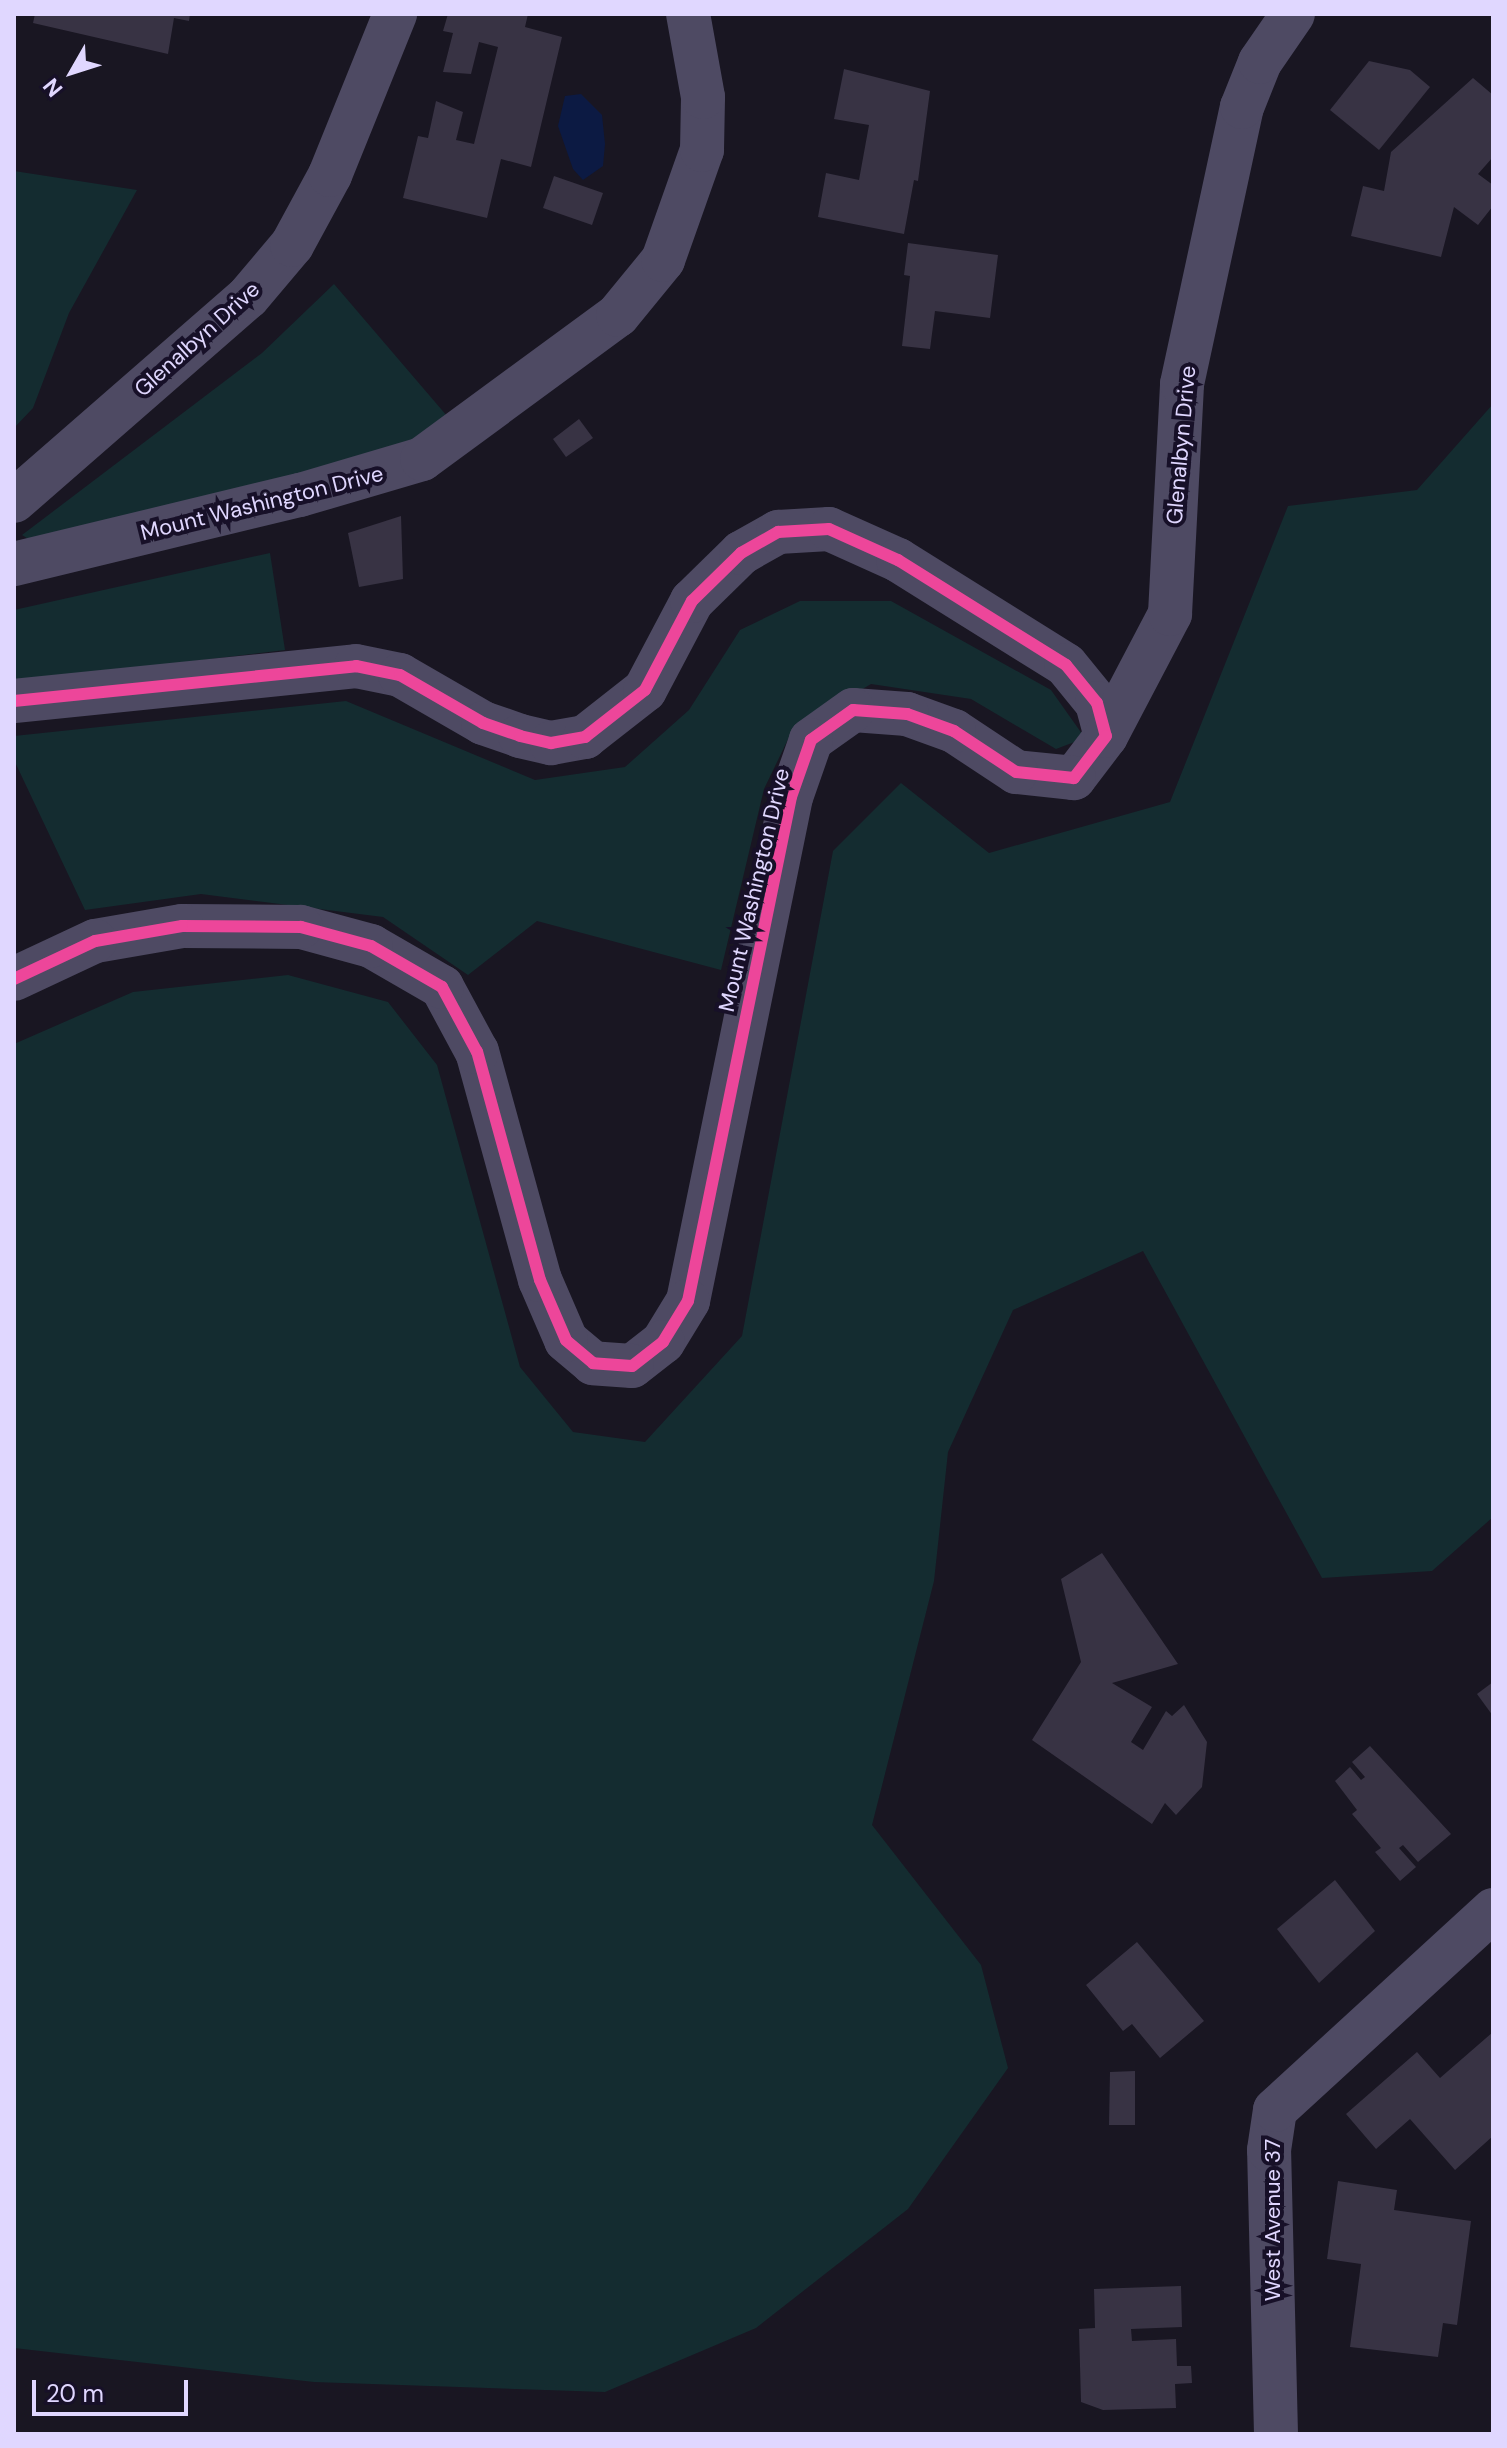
<!DOCTYPE html>
<html>
<head>
<meta charset="utf-8">
<style>
	body { margin:0 }
	#map { position:relative; width:1507px; height:2448px; overflow:hidden; background:#191622; font-family:"DM Sans",sans-serif }
	div>[style] { position:absolute }
	.green>* { inset:0; background:#142c30 }
	.water>* { inset:0; background:#0c1a43 }
	.building>* { inset:0; background:#383344 }
	.street>* { height:44px; margin:-22px; padding:0 22px; transform-origin:22px; border-radius:22px; background:#4e4a63 }
	.cycleway>* { height:12px; margin:-6px; padding:0 6px; transform-origin:6px; border-radius:6px; background:#ed469a }
	span { translate:-50% -50%; white-space:nowrap; text-align:center; line-height:1.15; -webkit-text-stroke:8px #171028; paint-order:stroke }
	.street-label { font-size:22px; color:#e0d7ff }
	.frame { position:absolute; inset:0; border:16px solid #e0d7ff; pointer-events:none }
	.north { position:absolute; left:32px; top:32px; width:80px; height:80px; -webkit-text-stroke:6px #171028; paint-order:stroke; rotate:231deg; font-size:22px; font-weight:700; line-height:32px; text-align:center; color:#e0d7ff }
	.north::after { content:''; display:block; margin:auto; width:28px; height:36px; background:#e0d7ff; clip-path:polygon(50% 0,100% 100%,50% 72%,0 100%) }
	.scale { position:absolute; left:32px; top:2380px; width:156px; height:36px; box-sizing:border-box; border:4px solid #e0d7ff; border-top:0; padding-left:10px; font-size:24px; line-height:28px; white-space:nowrap; color:#e0d7ff; -webkit-text-stroke:6px #171028; paint-order:stroke }
</style>
</head>
<body>
<div id="map">
	<div class="green">
		<div style="clip-path:polygon(14px 171px,137px 190px,69px 313px,33px 408px,14px 428px)"></div>
		<div style="clip-path:polygon(334px 284px,453px 423px,400px 451px,38px 545px,22px 535px,262px 353px)"></div>
		<div style="clip-path:polygon(1493px 404px,1493px 1517px,1432px 1571px,1322px 1578px,1143px 1251px,1013px 1310px,948px 1452px,934px 1581px,872px 1825px,981px 1965px,1008px 2068px,908px 2209px,756px 2328px,605px 2392px,314px 2382px,14px 2348px,14px 1044px,133px 992px,288px 975px,388px 1002px,437px 1065px,520px 1367px,573px 1432px,645px 1442px,742px 1336px,833px 851px,901px 783px,989px 853px,1170px 802px,1288px 506px,1417px 490px)"></div>
		<div style="clip-path:polygon(270px 553px,285px 650px,14px 683px,14px 610px)"></div>
		<div style="clip-path:polygon(800px 601px,891px 601px,1051px 690px,1085px 738px,1056px 749px,971px 699px,871px 684px,792px 731px,764px 789px,721px 970px,537px 921px,468px 975px,383px 917px,201px 894px,85px 910px,14px 760px,14px 736px,346px 701px,535px 780px,625px 767px,689px 710px,740px 630px)"></div>
	</div>
	<div class="water">
		<div style="clip-path:polygon(581px 94px,602px 115px,605px 144px,603px 166px,583px 180px,573px 169px,558px 126px,565px 96px)"></div>
	</div>
	<div class="building">
		<div style="clip-path:polygon(35px 14px,190px 14px,189px 21px,174px 18px,168px 54px,33px 23px)"></div>
		<div style="clip-path:polygon(448px 14px,528px 14px,525px 27px,562px 37px,531px 167px,501px 159px,487px 218px,403px 198px,418px 136px,428px 138px,436px 101px,463px 112px,456px 140px,474px 144px,498px 47px,479px 42px,471px 74px,443px 72px,453px 33px,443px 31px)"></div>
		<div style="clip-path:polygon(1369px 61px,1410px 70px,1430px 87px,1379px 150px,1330px 110px)"></div>
		<div style="clip-path:polygon(844px 69px,930px 91px,918px 181px,914px 180px,904px 234px,818px 217px,826px 173px,859px 180px,869px 125px,834px 119px)"></div>
		<div style="clip-path:polygon(1473px 78px,1493px 95px,1493px 157px,1478px 174px,1493px 185px,1493px 206px,1478px 225px,1454px 207px,1441px 257px,1351px 236px,1363px 186px,1384px 191px,1391px 152px)"></div>
		<div style="clip-path:polygon(554px 176px,603px 193px,592px 225px,543px 208px)"></div>
		<div style="clip-path:polygon(908px 243px,998px 255px,990px 318px,935px 311px,930px 349px,902px 346px,910px 276px,904px 275px)"></div>
		<div style="clip-path:polygon(579px 419px,593px 438px,566px 457px,553px 439px)"></div>
		<div style="clip-path:polygon(401px 516px,403px 579px,359px 587px,348px 533px)"></div>
		<div style="clip-path:polygon(1102px 1553px,1178px 1664px,1112px 1683px,1152px 1707px,1131px 1742px,1143px 1750px,1166px 1711px,1172px 1716px,1184px 1705px,1207px 1742px,1202px 1787px,1176px 1815px,1165px 1803px,1152px 1824px,1032px 1740px,1081px 1662px,1061px 1579px)"></div>
		<div style="clip-path:polygon(1493px 1682px,1493px 1716px,1477px 1694px)"></div>
		<div style="clip-path:polygon(1370px 1746px,1451px 1834px,1418px 1862px,1403px 1845px,1399px 1848px,1416px 1867px,1400px 1881px,1375px 1852px,1381px 1848px,1352px 1814px,1357px 1810px,1335px 1781px,1350px 1767px,1361px 1780px,1365px 1777px,1352px 1762px)"></div>
		<div style="clip-path:polygon(1335px 1880px,1375px 1931px,1319px 1983px,1277px 1929px)"></div>
		<div style="clip-path:polygon(1137px 1942px,1204px 2021px,1160px 2058px,1132px 2024px,1123px 2031px,1086px 1985px)"></div>
		<div style="clip-path:polygon(1493px 2032px,1493px 2136px,1455px 2170px,1410px 2119px,1376px 2149px,1346px 2114px,1417px 2052px,1440px 2078px)"></div>
		<div style="clip-path:polygon(1135px 2071px,1135px 2125px,1109px 2125px,1110px 2072px)"></div>
		<div style="clip-path:polygon(1338px 2181px,1397px 2190px,1394px 2210px,1471px 2221px,1457px 2325px,1443px 2323px,1438px 2357px,1350px 2347px,1361px 2264px,1327px 2259px)"></div>
		<div style="clip-path:polygon(1181px 2286px,1182px 2327px,1131px 2329px,1132px 2341px,1176px 2339px,1177px 2366px,1191px 2366px,1192px 2383px,1175px 2384px,1176px 2408px,1103px 2410px,1081px 2402px,1079px 2329px,1095px 2328px,1094px 2289px)"></div>
	</div>
	<div class="street">
		<div style="left:14px;top:501px;width:310px;rotate:-41.1deg"></div>
		<div style="left:248px;top:297px;width:68px;rotate:-49.8deg"></div>
		<div style="left:292px;top:245px;width:80px;rotate:-61.5deg"></div>
		<div style="left:330px;top:175px;width:174px;rotate:-68deg"></div>
		<div style="left:14px;top:564px;width:294px;rotate:-13.6deg"></div>
		<div style="left:300px;top:495px;width:127px;rotate:-16.4deg"></div>
		<div style="left:422px;top:459px;width:243px;rotate:-36.3deg"></div>
		<div style="left:618px;top:315px;width:71px;rotate:-50.7deg"></div>
		<div style="left:663px;top:260px;width:117px;rotate:-70.5deg"></div>
		<div style="left:702px;top:150px;width:53px;rotate:-88.9deg"></div>
		<div style="left:703px;top:97px;width:84px;rotate:-100.2deg"></div>
		<div style="left:14px;top:701px;width:344px;rotate:-5.8deg"></div>
		<div style="left:356px;top:666px;width:45px;rotate:11.6deg"></div>
		<div style="left:400px;top:675px;width:96px;rotate:30deg"></div>
		<div style="left:483px;top:723px;width:39px;rotate:19deg"></div>
		<div style="left:520px;top:736px;width:32px;rotate:13deg"></div>
		<div style="left:551px;top:743px;width:35px;rotate:-10deg"></div>
		<div style="left:585px;top:737px;width:76px;rotate:-38.1deg"></div>
		<div style="left:645px;top:690px;width:101px;rotate:-62.2deg"></div>
		<div style="left:692px;top:601px;width:69px;rotate:-44.4deg"></div>
		<div style="left:741px;top:553px;width:43px;rotate:-29.6deg"></div>
		<div style="left:778px;top:532px;width:51px;rotate:-3.4deg"></div>
		<div style="left:829px;top:529px;width:76px;rotate:24.2deg"></div>
		<div style="left:898px;top:560px;width:198px;rotate:32deg"></div>
		<div style="left:1066px;top:665px;width:49px;rotate:50.8deg"></div>
		<div style="left:1097px;top:703px;width:34px;rotate:75deg"></div>
		<div style="left:1106px;top:736px;width:53px;rotate:127.3deg"></div>
		<div style="left:1074px;top:778px;width:58px;rotate:-174.1deg"></div>
		<div style="left:1016px;top:772px;width:74px;rotate:-146.5deg"></div>
		<div style="left:954px;top:731px;width:50px;rotate:-160.1deg"></div>
		<div style="left:907px;top:714px;width:54px;rotate:-175.8deg"></div>
		<div style="left:853px;top:710px;width:52px;rotate:144.5deg"></div>
		<div style="left:811px;top:740px;width:60px;rotate:109.3deg"></div>
		<div style="left:791px;top:797px;width:514px;rotate:101.55deg"></div>
		<div style="left:688px;top:1301px;width:48px;rotate:121.4deg"></div>
		<div style="left:663px;top:1342px;width:39px;rotate:142deg"></div>
		<div style="left:632px;top:1366px;width:39px;rotate:-176deg"></div>
		<div style="left:593px;top:1363px;width:35px;rotate:-140deg"></div>
		<div style="left:566px;top:1340px;width:65px;rotate:-113.4deg"></div>
		<div style="left:540px;top:1280px;width:237px;rotate:-105.4deg"></div>
		<div style="left:477px;top:1052px;width:74px;rotate:-118.3deg"></div>
		<div style="left:442px;top:987px;width:82px;rotate:-150deg"></div>
		<div style="left:371px;top:946px;width:73px;rotate:-164.8deg"></div>
		<div style="left:301px;top:927px;width:119px;rotate:-179.5deg"></div>
		<div style="left:182px;top:926px;width:88px;rotate:170.2deg"></div>
		<div style="left:95px;top:941px;width:89px;rotate:154.9deg"></div>
		<div style="left:1106px;top:736px;width:138px;rotate:-62.3deg"></div>
		<div style="left:1170px;top:614px;width:230px;rotate:-87deg"></div>
		<div style="left:1182px;top:384px;width:283px;rotate:-77.8deg"></div>
		<div style="left:1242px;top:107px;width:48px;rotate:-68.2deg"></div>
		<div style="left:1260px;top:62px;width:58px;rotate:-55.5deg"></div>
		<div style="left:1276px;top:2434px;width:284px;rotate:-91.4deg"></div>
		<div style="left:1269px;top:2150px;width:40px;rotate:-81.5deg"></div>
		<div style="left:1275px;top:2110px;width:296px;rotate:-42.5deg"></div>
	</div>
	<div class="cycleway">
		<div style="left:14px;top:701px;width:344px;rotate:-5.8deg"></div>
		<div style="left:356px;top:666px;width:45px;rotate:11.6deg"></div>
		<div style="left:400px;top:675px;width:96px;rotate:30deg"></div>
		<div style="left:483px;top:723px;width:39px;rotate:19deg"></div>
		<div style="left:520px;top:736px;width:32px;rotate:13deg"></div>
		<div style="left:551px;top:743px;width:35px;rotate:-10deg"></div>
		<div style="left:585px;top:737px;width:76px;rotate:-38.1deg"></div>
		<div style="left:645px;top:690px;width:101px;rotate:-62.2deg"></div>
		<div style="left:692px;top:601px;width:69px;rotate:-44.4deg"></div>
		<div style="left:741px;top:553px;width:43px;rotate:-29.6deg"></div>
		<div style="left:778px;top:532px;width:51px;rotate:-3.4deg"></div>
		<div style="left:829px;top:529px;width:76px;rotate:24.2deg"></div>
		<div style="left:898px;top:560px;width:198px;rotate:32deg"></div>
		<div style="left:1066px;top:665px;width:49px;rotate:50.8deg"></div>
		<div style="left:1097px;top:703px;width:34px;rotate:75deg"></div>
		<div style="left:1106px;top:736px;width:53px;rotate:127.3deg"></div>
		<div style="left:1074px;top:778px;width:58px;rotate:-174.1deg"></div>
		<div style="left:1016px;top:772px;width:74px;rotate:-146.5deg"></div>
		<div style="left:954px;top:731px;width:50px;rotate:-160.1deg"></div>
		<div style="left:907px;top:714px;width:54px;rotate:-175.8deg"></div>
		<div style="left:853px;top:710px;width:52px;rotate:144.5deg"></div>
		<div style="left:811px;top:740px;width:60px;rotate:109.3deg"></div>
		<div style="left:791px;top:797px;width:514px;rotate:101.55deg"></div>
		<div style="left:688px;top:1301px;width:48px;rotate:121.4deg"></div>
		<div style="left:663px;top:1342px;width:39px;rotate:142deg"></div>
		<div style="left:632px;top:1366px;width:39px;rotate:-176deg"></div>
		<div style="left:593px;top:1363px;width:35px;rotate:-140deg"></div>
		<div style="left:566px;top:1340px;width:65px;rotate:-113.4deg"></div>
		<div style="left:540px;top:1280px;width:237px;rotate:-105.4deg"></div>
		<div style="left:477px;top:1052px;width:74px;rotate:-118.3deg"></div>
		<div style="left:442px;top:987px;width:82px;rotate:-150deg"></div>
		<div style="left:371px;top:946px;width:73px;rotate:-164.8deg"></div>
		<div style="left:301px;top:927px;width:119px;rotate:-179.5deg"></div>
		<div style="left:182px;top:926px;width:88px;rotate:170.2deg"></div>
		<div style="left:95px;top:941px;width:89px;rotate:154.9deg"></div>
	</div>
	<div class="street-label">
		<span style="left:197px;top:339px;rotate:-42deg">Glenalbyn Drive</span>
		<span style="left:1181px;top:445px;rotate:-85deg">Glenalbyn Drive</span>
		<span style="left:262px;top:503px;rotate:-14deg">Mount Washington Drive</span>
		<span style="left:754px;top:890px;rotate:-77deg">Mount Washington Drive</span>
		<span style="left:1273px;top:2220px;rotate:-90deg">West Avenue 37</span>
	</div>
	<div class="frame"></div>
	<div class="north">N</div>
	<div class="scale">20 m</div>
</div>
</body>
</html>
